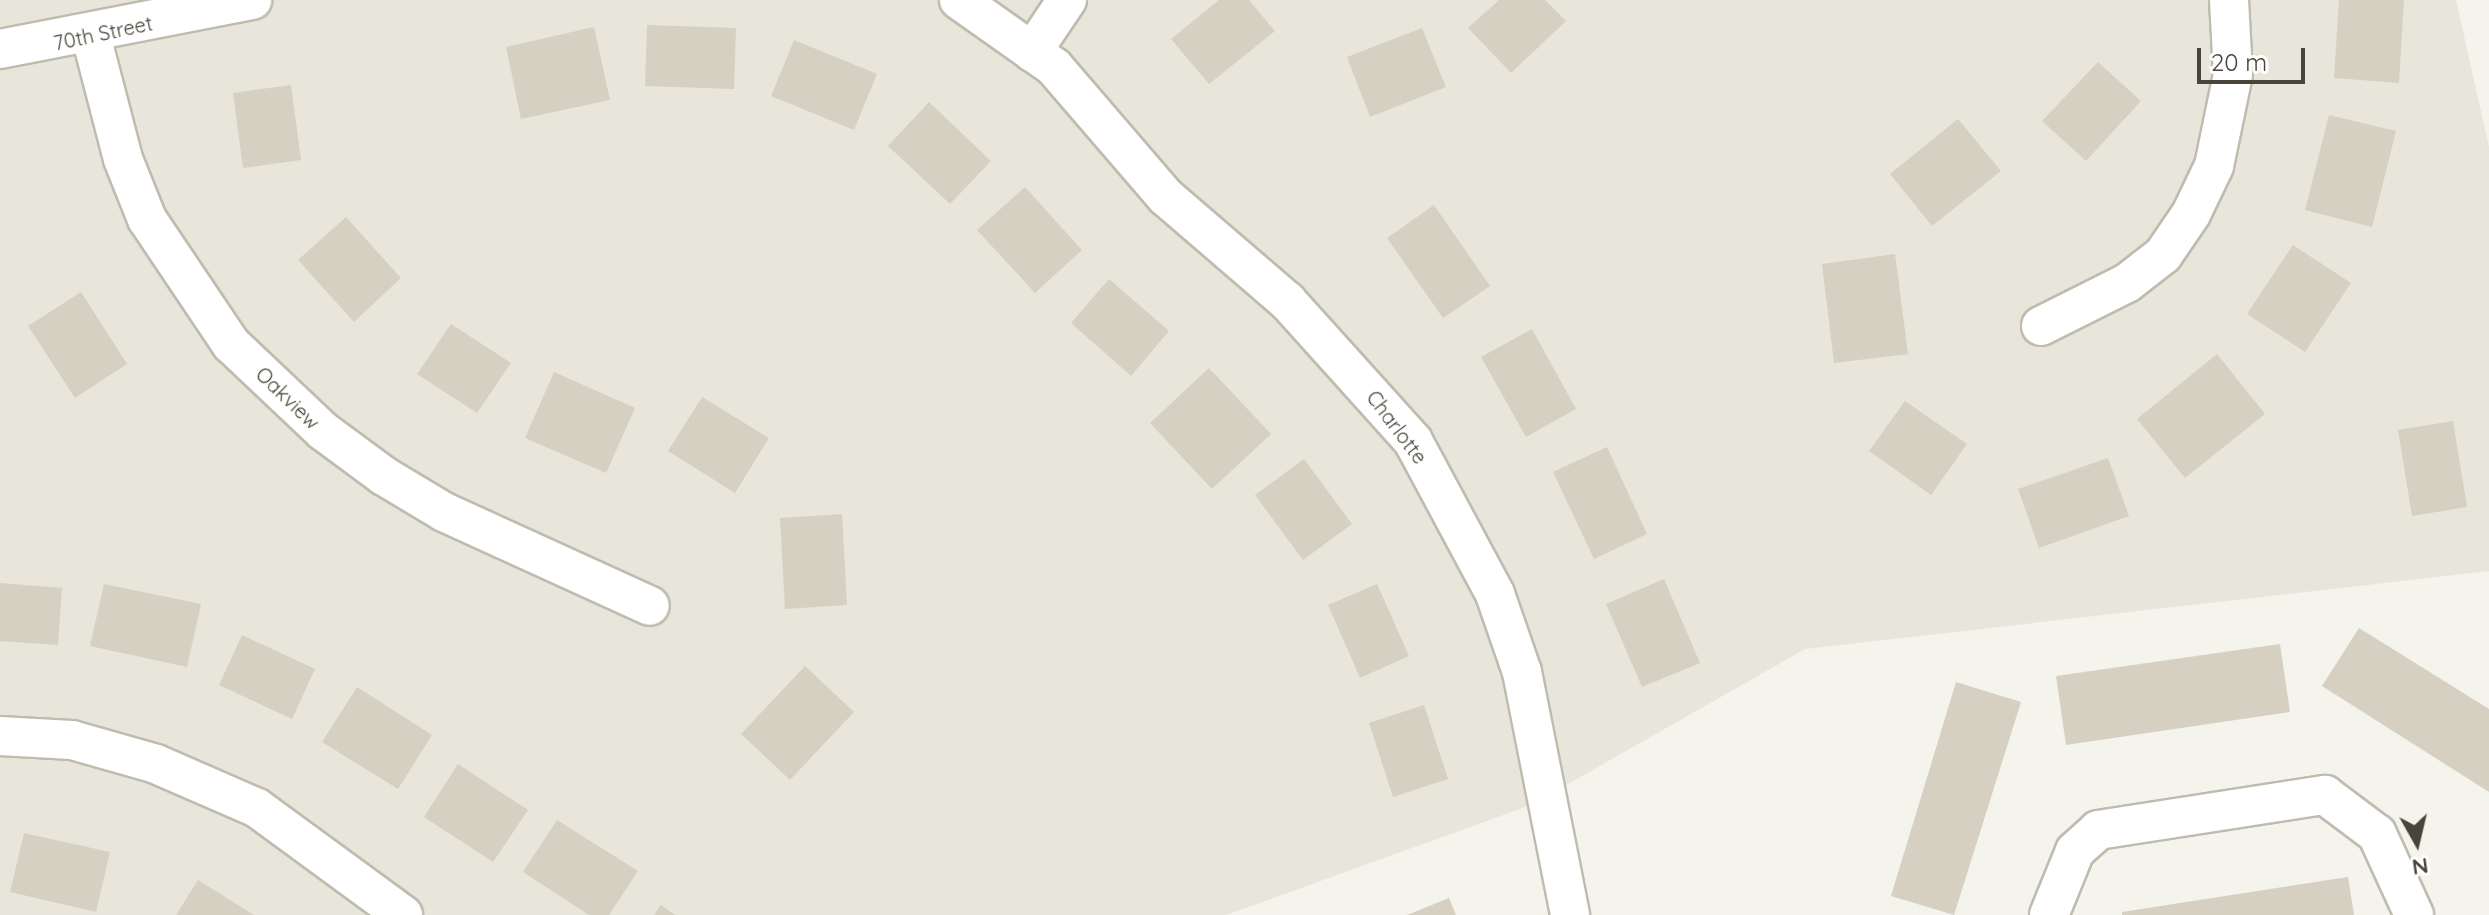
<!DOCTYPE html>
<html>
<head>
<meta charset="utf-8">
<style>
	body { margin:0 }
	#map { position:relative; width:2489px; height:915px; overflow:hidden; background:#f4f3ec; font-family:Quicksand,sans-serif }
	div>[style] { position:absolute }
	.residential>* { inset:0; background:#e8e5da }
	.building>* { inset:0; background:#d5d0c2 }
	.roads { filter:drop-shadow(2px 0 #bfbcaf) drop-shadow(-2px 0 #bfbcaf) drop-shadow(0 2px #bfbcaf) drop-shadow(0 -2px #bfbcaf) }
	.minor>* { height:38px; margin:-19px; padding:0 19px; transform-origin:19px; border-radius:19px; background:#fff }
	span { translate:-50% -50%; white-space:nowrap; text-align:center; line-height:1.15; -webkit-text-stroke:8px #fff; paint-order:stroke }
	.street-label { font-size:20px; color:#48443a }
	.north { position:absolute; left:2377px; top:803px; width:80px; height:80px; -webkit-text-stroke:6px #fff; paint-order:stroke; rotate:172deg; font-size:22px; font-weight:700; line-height:32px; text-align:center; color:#48443a }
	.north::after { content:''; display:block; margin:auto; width:28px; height:36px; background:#48443a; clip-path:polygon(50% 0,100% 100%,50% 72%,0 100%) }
	.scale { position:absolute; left:2197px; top:48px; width:108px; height:36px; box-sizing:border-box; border:4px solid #48443a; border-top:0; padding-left:10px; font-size:24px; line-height:28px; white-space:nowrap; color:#48443a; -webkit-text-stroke:6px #fff; paint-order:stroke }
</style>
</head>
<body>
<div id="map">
	<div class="residential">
		<div style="clip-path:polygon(0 0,2456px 0,2489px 147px,2489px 571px,1805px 649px,1531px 805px,1226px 915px,0 915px)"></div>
	</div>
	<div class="building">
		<div style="clip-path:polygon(1219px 0,1249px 0,1275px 31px,1209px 84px,1171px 39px)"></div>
		<div style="clip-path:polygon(1499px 0,1545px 0,1566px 21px,1511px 73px,1468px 28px)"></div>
		<div style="clip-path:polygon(2339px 0,2404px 0,2399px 83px,2334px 78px)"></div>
		<div style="clip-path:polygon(647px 25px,736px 28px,734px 89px,645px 86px)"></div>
		<div style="clip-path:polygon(594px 27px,610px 100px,521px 119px,506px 47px)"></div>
		<div style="clip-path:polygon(1422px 28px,1446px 87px,1370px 117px,1347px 57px)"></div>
		<div style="clip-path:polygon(794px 40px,877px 74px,854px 130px,771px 96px)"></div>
		<div style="clip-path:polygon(2098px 62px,2141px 101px,2086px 161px,2042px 121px)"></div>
		<div style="clip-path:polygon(291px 85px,301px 160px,243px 168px,233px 93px)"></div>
		<div style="clip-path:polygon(929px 102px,991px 161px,950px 204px,888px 146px)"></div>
		<div style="clip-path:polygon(2329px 115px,2396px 131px,2372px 227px,2305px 210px)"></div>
		<div style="clip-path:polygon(1958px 119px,2001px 171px,1932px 226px,1890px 174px)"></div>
		<div style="clip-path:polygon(1025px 187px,1082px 250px,1035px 293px,977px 230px)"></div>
		<div style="clip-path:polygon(1434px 205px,1490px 286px,1443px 318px,1387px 238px)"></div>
		<div style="clip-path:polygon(346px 217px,401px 278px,354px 322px,298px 260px)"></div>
		<div style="clip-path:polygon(2293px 245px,2351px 283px,2305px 352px,2247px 314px)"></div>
		<div style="clip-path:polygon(1895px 254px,1908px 354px,1834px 363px,1822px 264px)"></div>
		<div style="clip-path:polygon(1109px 279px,1169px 331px,1131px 376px,1071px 323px)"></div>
		<div style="clip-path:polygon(81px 292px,127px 364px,75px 398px,28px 326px)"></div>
		<div style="clip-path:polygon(451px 324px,511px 363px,477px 413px,417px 374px)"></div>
		<div style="clip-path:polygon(1532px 329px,1576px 409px,1526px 437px,1481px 357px)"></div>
		<div style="clip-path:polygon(2217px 354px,2265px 414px,2185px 478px,2137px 419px)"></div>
		<div style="clip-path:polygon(1209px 368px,1271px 434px,1212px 489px,1150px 423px)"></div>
		<div style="clip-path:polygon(554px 372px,635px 408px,606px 473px,525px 438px)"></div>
		<div style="clip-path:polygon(702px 397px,769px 438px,735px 493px,668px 451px)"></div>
		<div style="clip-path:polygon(1905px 401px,1967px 444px,1931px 495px,1869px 451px)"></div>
		<div style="clip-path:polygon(2453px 421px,2467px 507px,2412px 516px,2398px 430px)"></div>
		<div style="clip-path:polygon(1607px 447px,1647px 534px,1594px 559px,1553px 472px)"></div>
		<div style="clip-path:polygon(2108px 458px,2129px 516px,2039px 548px,2018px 489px)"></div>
		<div style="clip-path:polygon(1304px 459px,1352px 524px,1303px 560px,1255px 495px)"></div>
		<div style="clip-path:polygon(842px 514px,847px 605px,785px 609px,780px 518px)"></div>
		<div style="clip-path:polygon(1664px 579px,1700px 663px,1642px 687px,1606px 604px)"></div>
		<div style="clip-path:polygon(0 583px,62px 588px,58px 645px,0 641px)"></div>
		<div style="clip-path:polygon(104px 584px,201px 604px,187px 667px,90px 646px)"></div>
		<div style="clip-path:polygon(1377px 584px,1409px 656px,1360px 678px,1328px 605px)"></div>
		<div style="clip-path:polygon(2359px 628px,2489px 709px,2489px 792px,2322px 686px)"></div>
		<div style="clip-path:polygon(242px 635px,315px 669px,292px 719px,219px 685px)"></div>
		<div style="clip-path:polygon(2280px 644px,2290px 712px,2066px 745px,2056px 676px)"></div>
		<div style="clip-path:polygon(805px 666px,854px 712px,790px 780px,741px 734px)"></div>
		<div style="clip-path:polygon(1956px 682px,2021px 702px,1954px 915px,1891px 896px)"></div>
		<div style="clip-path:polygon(357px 687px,432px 735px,398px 789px,322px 742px)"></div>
		<div style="clip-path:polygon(1424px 705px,1448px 779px,1393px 797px,1369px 723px)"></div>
		<div style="clip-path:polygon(458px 764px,528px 810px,493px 862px,424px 817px)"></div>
		<div style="clip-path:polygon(557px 820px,638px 871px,609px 915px,589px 915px,523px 872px)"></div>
		<div style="clip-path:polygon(24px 833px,110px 852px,96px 912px,10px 892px)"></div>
		<div style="clip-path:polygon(2348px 877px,2354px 915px,2122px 915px,2122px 912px)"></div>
		<div style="clip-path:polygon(198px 880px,254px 915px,176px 915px)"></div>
		<div style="clip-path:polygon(1449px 898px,1456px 915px,1407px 915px)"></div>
		<div style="clip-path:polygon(661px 905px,675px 915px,654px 915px)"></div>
	</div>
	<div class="roads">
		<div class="minor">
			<div style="left:959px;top:0;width:116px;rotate:35.2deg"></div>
			<div style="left:1054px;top:67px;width:172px;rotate:49.3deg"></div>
			<div style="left:1166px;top:197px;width:160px;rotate:40.7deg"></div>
			<div style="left:1287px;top:301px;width:188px;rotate:48deg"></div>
			<div style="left:1413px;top:441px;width:174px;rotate:61.8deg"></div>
			<div style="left:1495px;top:594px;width:83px;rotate:70.9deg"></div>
			<div style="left:1522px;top:672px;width:248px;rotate:78.8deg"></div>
			<div style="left:91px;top:36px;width:127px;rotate:75.4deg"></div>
			<div style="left:123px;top:159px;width:65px;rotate:68.2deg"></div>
			<div style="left:147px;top:219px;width:151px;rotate:56.1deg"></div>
			<div style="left:231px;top:344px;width:127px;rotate:43.4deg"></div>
			<div style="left:323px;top:431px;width:76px;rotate:36.4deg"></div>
			<div style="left:384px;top:476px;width:70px;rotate:31deg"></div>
			<div style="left:444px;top:512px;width:226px;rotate:24.5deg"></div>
			<div style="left:0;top:49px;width:257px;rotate:-11deg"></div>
			<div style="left:1032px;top:52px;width:63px;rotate:-56.1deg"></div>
			<div style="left:2041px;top:326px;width:96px;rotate:-26.6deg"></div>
			<div style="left:2127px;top:283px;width:46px;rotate:-37.9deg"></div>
			<div style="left:2163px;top:255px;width:50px;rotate:-55.7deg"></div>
			<div style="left:2191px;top:214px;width:53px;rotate:-64.4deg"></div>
			<div style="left:2214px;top:166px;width:94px;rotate:-78.3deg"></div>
			<div style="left:2233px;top:74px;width:74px;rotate:-93.1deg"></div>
			<div style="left:0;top:736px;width:72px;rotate:3.2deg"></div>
			<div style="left:72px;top:740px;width:87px;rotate:15.9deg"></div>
			<div style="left:156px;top:764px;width:110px;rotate:23.5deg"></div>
			<div style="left:257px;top:808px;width:181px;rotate:36.2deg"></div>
			<div style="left:2049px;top:915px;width:69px;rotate:-67.9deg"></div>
			<div style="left:2075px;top:851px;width:31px;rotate:-42deg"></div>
			<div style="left:2098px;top:830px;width:230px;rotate:-8.8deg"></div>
			<div style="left:2325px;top:795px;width:65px;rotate:36.9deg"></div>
			<div style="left:2377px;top:834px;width:89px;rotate:65.4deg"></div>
		</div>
	</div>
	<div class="street-label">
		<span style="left:103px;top:33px;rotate:-12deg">70th Street</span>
		<span style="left:288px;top:398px;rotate:44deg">Oakview</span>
		<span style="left:1397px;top:427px;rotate:53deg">Charlotte</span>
	</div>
	<div class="north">N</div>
	<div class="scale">20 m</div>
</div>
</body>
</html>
